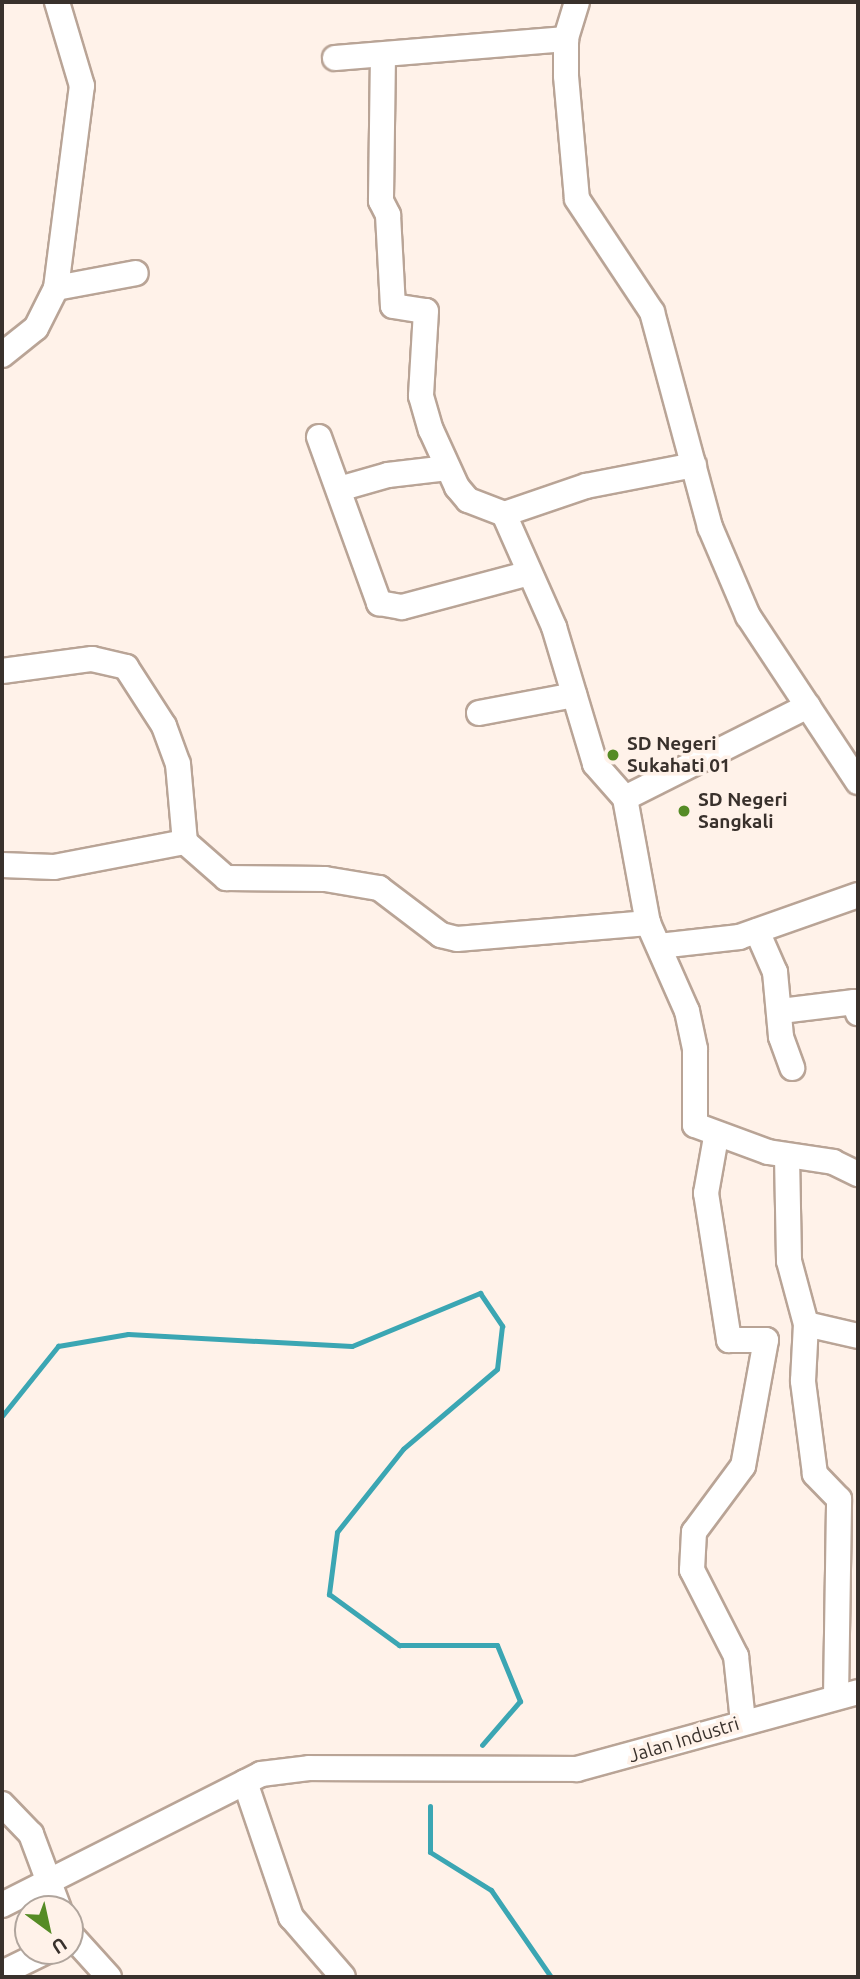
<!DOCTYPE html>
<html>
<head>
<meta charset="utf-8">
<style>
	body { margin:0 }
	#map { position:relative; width:860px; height:1979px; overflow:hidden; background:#fff2e9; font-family:Ubuntu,sans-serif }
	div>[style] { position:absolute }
	.stream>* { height:5px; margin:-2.5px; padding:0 2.5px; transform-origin:2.5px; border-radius:2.5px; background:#3ba6b3 }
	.roads { filter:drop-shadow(2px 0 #b9a496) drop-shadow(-2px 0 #b9a496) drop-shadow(0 2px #b9a496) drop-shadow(0 -2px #b9a496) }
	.minor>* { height:24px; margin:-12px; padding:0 12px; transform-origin:12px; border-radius:12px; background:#fff }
	.dots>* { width:19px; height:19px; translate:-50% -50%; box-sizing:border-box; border:4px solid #fff2e9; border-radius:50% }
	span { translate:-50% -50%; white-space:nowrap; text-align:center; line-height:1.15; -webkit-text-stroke:7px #fff2e9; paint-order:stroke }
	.poi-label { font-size:19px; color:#39312c; font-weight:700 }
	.left { translate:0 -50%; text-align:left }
	.street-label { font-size:19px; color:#39312c }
	.frame { position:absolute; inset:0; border:4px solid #39312c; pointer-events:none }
	.north { position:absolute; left:14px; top:1895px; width:70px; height:70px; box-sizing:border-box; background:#fff2e9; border:2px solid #b0a59d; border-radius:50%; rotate:147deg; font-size:19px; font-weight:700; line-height:28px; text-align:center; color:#39312c }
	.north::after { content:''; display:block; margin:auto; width:24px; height:32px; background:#558b25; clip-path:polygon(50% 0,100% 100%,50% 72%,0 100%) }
</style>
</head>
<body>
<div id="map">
	<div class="stream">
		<div style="left:2px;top:1416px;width:90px;rotate:-51.3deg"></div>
		<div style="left:58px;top:1346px;width:71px;rotate:-9.7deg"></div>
		<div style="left:128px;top:1334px;width:224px;rotate:3.1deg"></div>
		<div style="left:352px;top:1346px;width:139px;rotate:-22.5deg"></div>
		<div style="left:480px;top:1293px;width:40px;rotate:56deg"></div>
		<div style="left:502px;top:1326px;width:43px;rotate:96.6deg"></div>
		<div style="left:497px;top:1369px;width:123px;rotate:139.6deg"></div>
		<div style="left:403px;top:1449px;width:106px;rotate:128.5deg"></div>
		<div style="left:337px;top:1532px;width:63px;rotate:97.4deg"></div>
		<div style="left:329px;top:1594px;width:87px;rotate:36.1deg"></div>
		<div style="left:399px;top:1645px;width:98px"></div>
		<div style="left:497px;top:1645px;width:61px;rotate:67.7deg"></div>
		<div style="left:520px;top:1701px;width:58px;rotate:130.8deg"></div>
		<div style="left:430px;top:1806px;width:46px;rotate:90deg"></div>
		<div style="left:430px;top:1852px;width:72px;rotate:31.9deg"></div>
		<div style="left:491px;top:1890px;width:106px;rotate:55.4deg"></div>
	</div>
	<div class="roads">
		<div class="minor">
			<div style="left:577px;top:2px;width:39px;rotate:107deg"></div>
			<div style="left:566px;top:39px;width:37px;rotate:90deg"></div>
			<div style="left:566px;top:76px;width:123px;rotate:84.9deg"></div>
			<div style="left:577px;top:199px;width:136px;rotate:56.4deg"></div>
			<div style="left:652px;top:312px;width:223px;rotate:74.9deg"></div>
			<div style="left:710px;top:527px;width:97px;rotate:66.9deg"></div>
			<div style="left:748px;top:616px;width:199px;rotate:56.5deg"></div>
			<div style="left:383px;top:55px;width:146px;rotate:90.8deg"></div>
			<div style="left:381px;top:201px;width:16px;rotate:63deg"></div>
			<div style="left:388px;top:215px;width:91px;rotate:86.9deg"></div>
			<div style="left:393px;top:306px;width:33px;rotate:9deg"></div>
			<div style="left:426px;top:311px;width:85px;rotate:93.4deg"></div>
			<div style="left:421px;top:396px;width:35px;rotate:74deg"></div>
			<div style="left:431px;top:430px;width:63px;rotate:65.5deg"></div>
			<div style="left:457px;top:487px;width:17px;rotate:50deg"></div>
			<div style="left:468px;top:500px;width:39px;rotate:21deg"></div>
			<div style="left:504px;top:514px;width:124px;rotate:66.1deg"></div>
			<div style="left:554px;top:627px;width:143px;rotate:73.3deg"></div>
			<div style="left:595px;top:764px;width:45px;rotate:48.6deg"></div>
			<div style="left:335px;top:58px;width:232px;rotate:-4.7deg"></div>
			<div style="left:56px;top:288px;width:81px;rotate:-10.6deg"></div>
			<div style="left:2px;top:355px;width:43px;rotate:-38.5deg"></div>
			<div style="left:36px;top:328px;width:45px;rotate:-63.4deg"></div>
			<div style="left:56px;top:288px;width:204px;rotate:-82.7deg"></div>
			<div style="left:82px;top:86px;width:88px;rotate:-106.6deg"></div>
			<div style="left:319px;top:437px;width:177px;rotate:70.1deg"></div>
			<div style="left:379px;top:603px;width:23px;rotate:10deg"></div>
			<div style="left:402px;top:607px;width:128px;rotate:-14.9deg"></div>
			<div style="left:339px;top:489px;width:51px;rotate:-15.9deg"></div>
			<div style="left:388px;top:475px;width:60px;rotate:-6.7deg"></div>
			<div style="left:504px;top:514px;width:87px;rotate:-18.9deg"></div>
			<div style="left:586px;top:486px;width:110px;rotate:-11deg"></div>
			<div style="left:2px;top:671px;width:91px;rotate:-7.6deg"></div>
			<div style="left:92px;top:659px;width:35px;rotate:13deg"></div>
			<div style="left:126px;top:667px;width:70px;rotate:57.2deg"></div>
			<div style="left:164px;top:726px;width:40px;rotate:69.8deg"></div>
			<div style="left:178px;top:764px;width:78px;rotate:84.9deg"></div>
			<div style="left:808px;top:706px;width:205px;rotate:153.3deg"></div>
			<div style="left:625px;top:798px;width:127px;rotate:79.6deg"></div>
			<div style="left:648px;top:923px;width:96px;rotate:66.1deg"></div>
			<div style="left:687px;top:1011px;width:39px;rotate:78deg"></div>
			<div style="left:695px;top:1049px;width:76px;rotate:90deg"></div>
			<div style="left:695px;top:1125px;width:78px;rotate:20.3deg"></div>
			<div style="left:768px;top:1152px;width:66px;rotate:8.7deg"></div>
			<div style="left:833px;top:1162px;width:28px;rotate:26deg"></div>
			<div style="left:479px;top:713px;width:97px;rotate:-10.7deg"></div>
			<div style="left:2px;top:865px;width:52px;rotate:2.2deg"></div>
			<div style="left:54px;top:867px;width:133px;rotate:-10.8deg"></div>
			<div style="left:185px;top:842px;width:55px;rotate:41.3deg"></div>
			<div style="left:226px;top:878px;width:99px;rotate:0.6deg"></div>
			<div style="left:325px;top:879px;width:55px;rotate:9.5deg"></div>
			<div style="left:379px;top:888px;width:78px;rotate:37.2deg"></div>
			<div style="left:441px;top:935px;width:16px;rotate:14deg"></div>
			<div style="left:457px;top:939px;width:192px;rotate:-4.8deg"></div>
			<div style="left:757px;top:931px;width:45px;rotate:66.3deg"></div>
			<div style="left:775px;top:972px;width:65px;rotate:84.7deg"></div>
			<div style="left:781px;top:1037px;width:33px;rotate:70deg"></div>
			<div style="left:659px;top:946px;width:81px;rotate:-6.4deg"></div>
			<div style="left:739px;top:937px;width:126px;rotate:-19.4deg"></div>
			<div style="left:781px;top:1011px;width:74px;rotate:-7deg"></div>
			<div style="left:854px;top:1002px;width:12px;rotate:70deg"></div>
			<div style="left:716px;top:1137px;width:57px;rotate:100.1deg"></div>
			<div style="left:706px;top:1193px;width:149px;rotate:81.1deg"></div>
			<div style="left:729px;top:1340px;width:37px"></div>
			<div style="left:766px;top:1340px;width:128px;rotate:100.3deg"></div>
			<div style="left:743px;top:1466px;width:82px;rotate:126.6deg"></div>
			<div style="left:694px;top:1532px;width:38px;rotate:93deg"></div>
			<div style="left:692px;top:1570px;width:97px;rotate:62.9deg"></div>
			<div style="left:736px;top:1656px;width:66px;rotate:83.9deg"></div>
			<div style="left:787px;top:1156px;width:105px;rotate:88.9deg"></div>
			<div style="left:789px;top:1261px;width:65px;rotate:74.9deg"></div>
			<div style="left:836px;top:1697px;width:198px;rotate:-89.1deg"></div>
			<div style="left:839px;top:1499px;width:35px;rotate:-134deg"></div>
			<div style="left:815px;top:1474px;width:94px;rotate:-97.4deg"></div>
			<div style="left:803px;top:1381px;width:57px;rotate:-87deg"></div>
			<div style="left:806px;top:1324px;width:53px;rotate:13deg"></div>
			<div style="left:245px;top:1782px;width:143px;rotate:71.2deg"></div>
			<div style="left:291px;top:1917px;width:79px;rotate:49.1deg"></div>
			<div style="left:2px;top:1804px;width:42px;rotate:46deg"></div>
			<div style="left:31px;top:1834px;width:80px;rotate:69.5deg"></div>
			<div style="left:2px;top:1905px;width:290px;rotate:-26.8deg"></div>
			<div style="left:261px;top:1774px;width:48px;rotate:-7.1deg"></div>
			<div style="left:309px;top:1768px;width:268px;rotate:0.2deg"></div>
			<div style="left:577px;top:1769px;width:291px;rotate:-15.3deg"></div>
			<div style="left:70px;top:1934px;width:58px;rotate:47.8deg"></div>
			<div style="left:2px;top:1973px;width:50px;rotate:-26.1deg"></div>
		</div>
	</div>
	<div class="dots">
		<div style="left:613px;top:755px;background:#558b25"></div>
		<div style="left:684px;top:811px;background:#558b25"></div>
	</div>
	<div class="poi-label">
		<span class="left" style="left:627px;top:755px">SD Negeri<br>Sukahati 01</span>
		<span class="left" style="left:698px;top:811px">SD Negeri<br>Sangkali</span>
	</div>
	<div class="street-label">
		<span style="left:684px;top:1740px;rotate:-17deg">Jalan Industri</span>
	</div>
	<div class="frame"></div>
	<div class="north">U</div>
</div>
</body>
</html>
